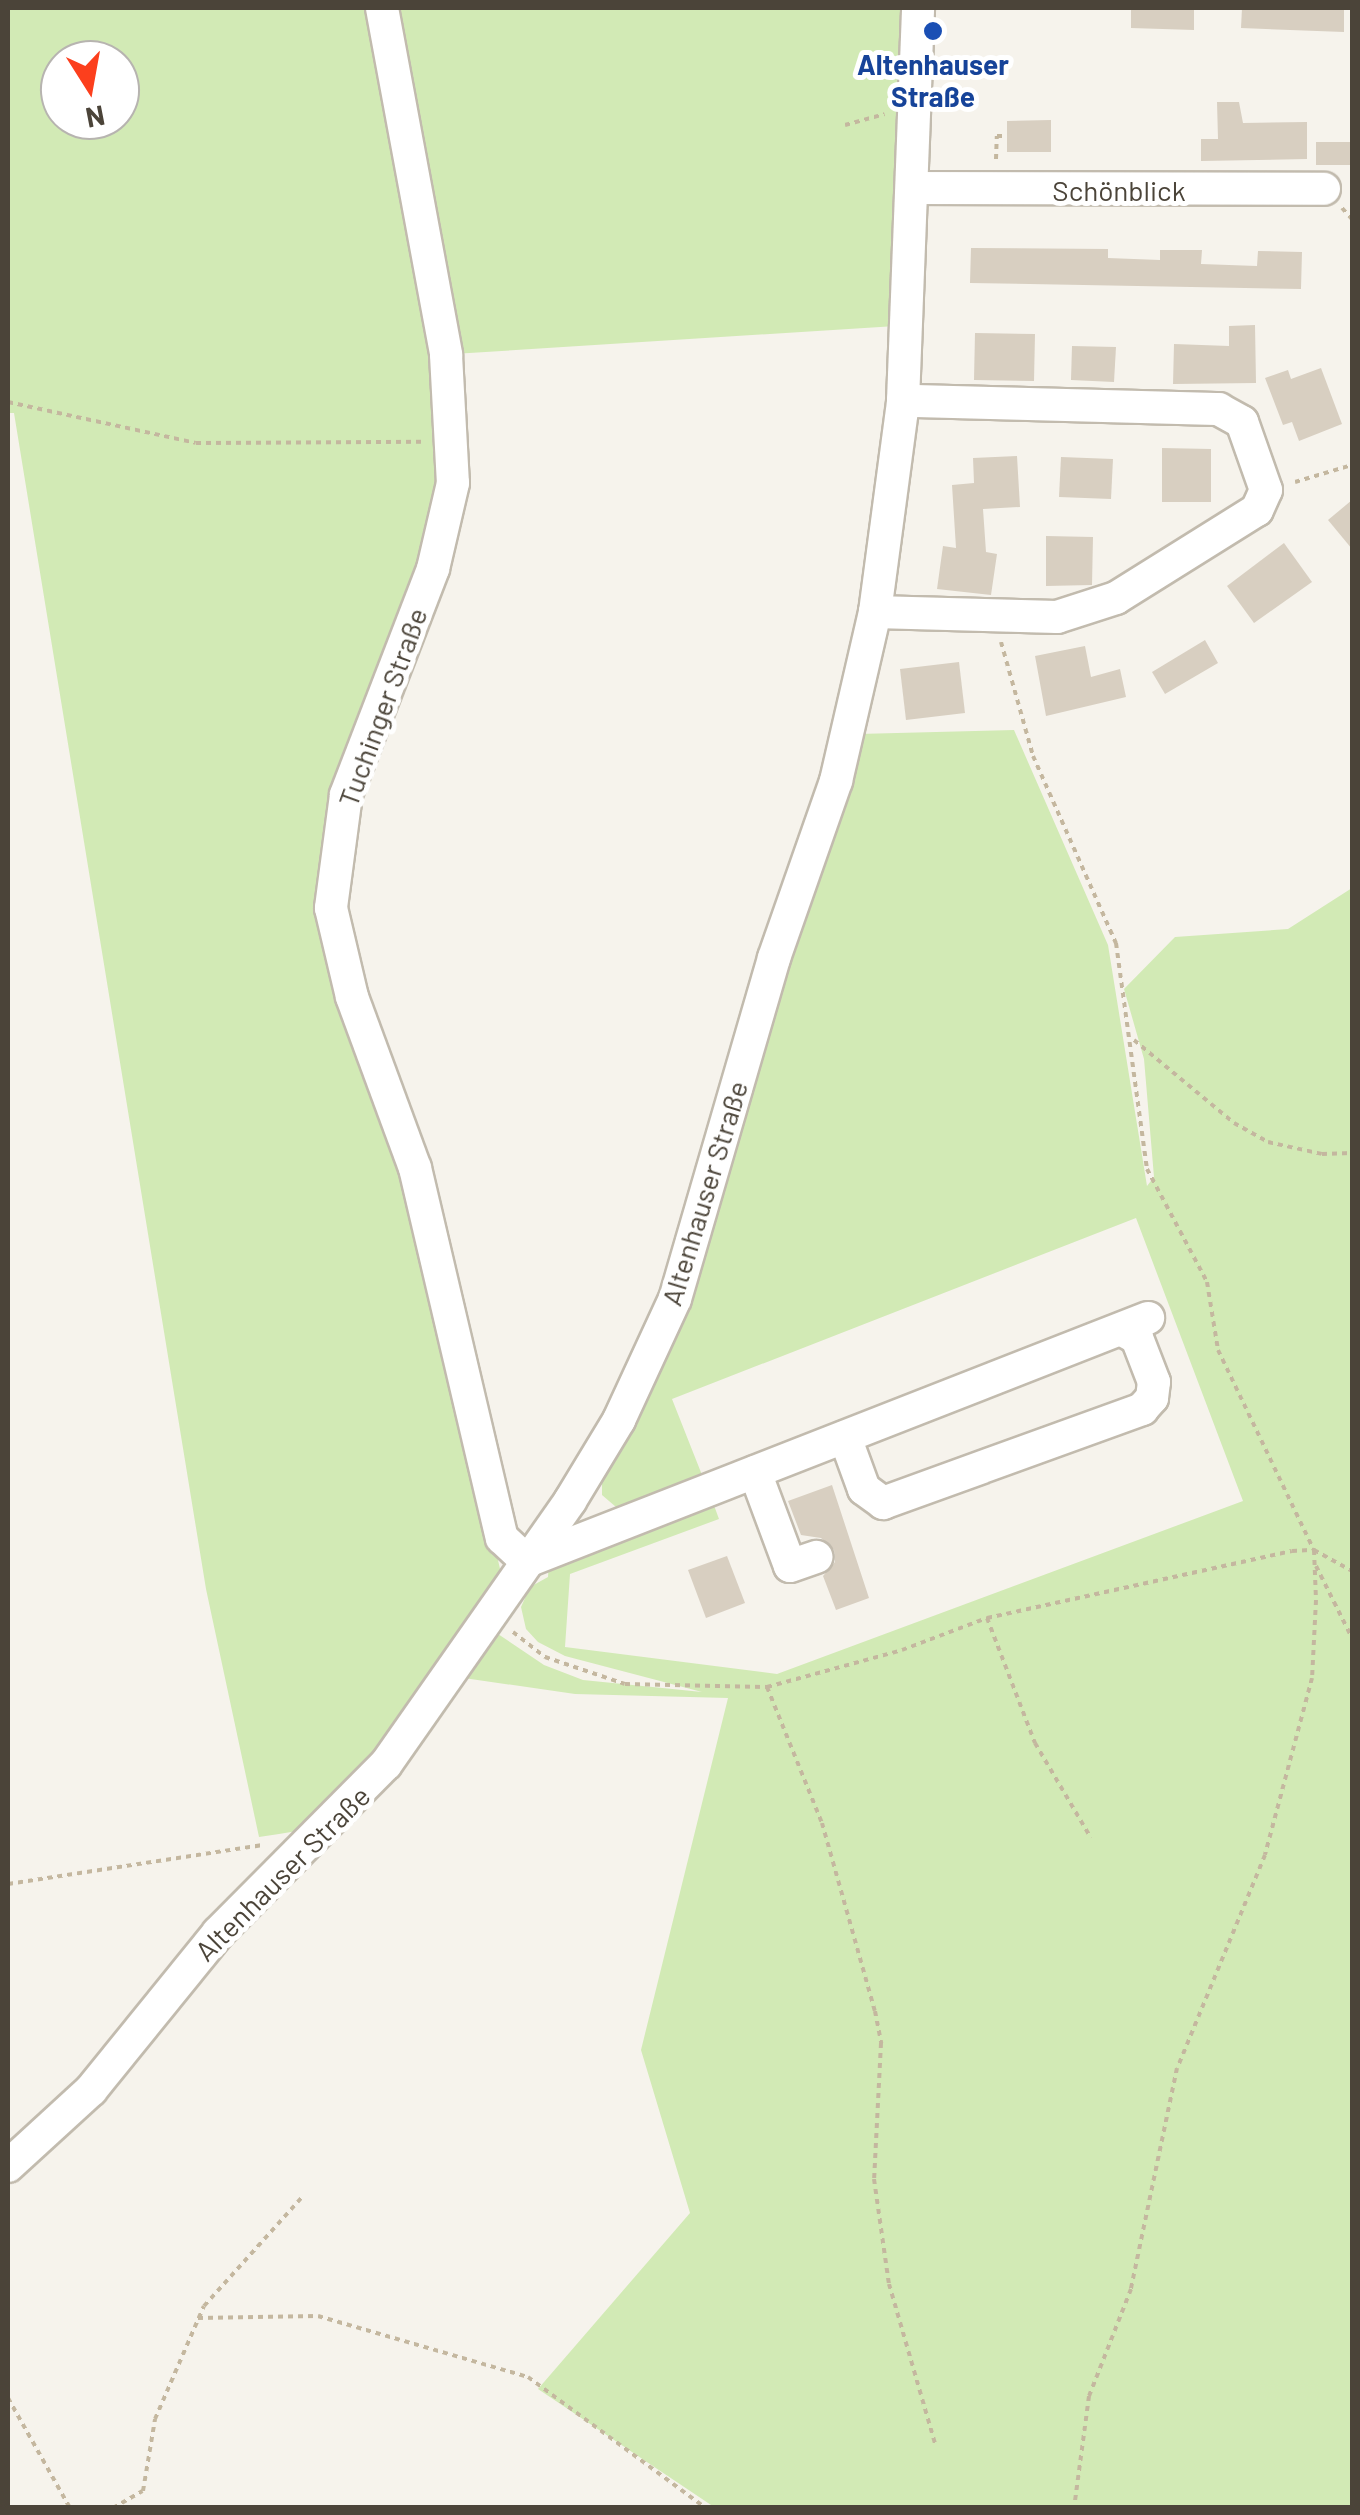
<!DOCTYPE html>
<html>
<head>
<meta charset="utf-8">
<style>
	body { margin:0 }
	#map { position:relative; width:1360px; height:2515px; overflow:hidden; background:#f6f3ec; font-family:Barlow,sans-serif }
	div>[style] { position:absolute }
	.green>* { inset:0; background:#d2eab5 }
	.building>* { inset:0; background:#d8cfc1 }
	.path>* { height:4px; margin-top:-2px; transform-origin:0; background:repeating-linear-gradient(90deg,#c4b79f 0 5px,transparent 0 10px) }
	.roads { filter:drop-shadow(2px 0 #c2bbae) drop-shadow(-2px 0 #c2bbae) drop-shadow(0 2px #c2bbae) drop-shadow(0 -2px #c2bbae) }
	.minor>* { height:32px; margin:-16px; padding:0 16px; transform-origin:16px; border-radius:16px; background:#fff }
	.dots>* { width:28px; height:28px; translate:-50% -50%; box-sizing:border-box; border:5px solid #fff; border-radius:50% }
	span { translate:-50% -50%; white-space:nowrap; text-align:center; line-height:1.15; -webkit-text-stroke:10px #fff; paint-order:stroke }
	.transit-label { font-size:28px; color:#164399; font-weight:700 }
	.street-label { font-size:28px; color:#4b4439 }
	.frame { position:absolute; inset:0; border:10px solid #4b4439; pointer-events:none }
	.north { position:absolute; left:40px; top:40px; width:100px; height:100px; box-sizing:border-box; background:#fff; border:2px solid #b7b4b0; border-radius:50%; rotate:169deg; font-size:28px; font-weight:700; line-height:40px; text-align:center; color:#4b4439 }
	.north::after { content:''; display:block; margin:auto; width:35px; height:45px; background:#fc3f1d; clip-path:polygon(50% 0,100% 100%,50% 72%,0 100%) }
</style>
</head>
<body>
<div id="map">
	<div class="green">
		<div style="clip-path:polygon(evenodd,8px 8px,375px 8px,396px 102px,447px 482px,328px 849px,502px 1577px,368px 1769px,303px 1830px,279px 1834px,259px 1837px,206px 1589px,14px 413px,8px 413px,8px 8px,60px 60px,120px 60px,120px 120px,60px 120px,60px 60px)"></div>
		<div style="clip-path:polygon(389px 8px,907px 8px,896px 326px,453px 354px)"></div>
		<div style="clip-path:polygon(1014px 730px,1108px 945px,1147px 1186px,1154px 1177px,1144px 1059px,1124px 989px,1175px 937px,1288px 929px,1352px 888px,1352px 2507px,714px 2507px,538px 2389px,690px 2213px,641px 2050px,728px 1698px,575px 1694px,457px 1677px,491px 1634px,498px 1634px,544px 1665px,583px 1680px,702px 1692px,565px 1656px,538px 1642px,526px 1629px,521px 1607px,530px 1587px,548px 1577px,549px 1560px,712px 1500px,719px 1519px,570px 1574px,565px 1647px,777px 1674px,1243px 1501px,1136px 1218px,672px 1399px,702px 1475px,616px 1507px,602px 1495px,602px 1475px,858px 734px)"></div>
	</div>
	<div class="building">
		<div style="clip-path:polygon(1131px 8px,1194px 8px,1194px 30px,1131px 28px)"></div>
		<div style="clip-path:polygon(1242px 8px,1344px 8px,1344px 32px,1241px 28px)"></div>
		<div style="clip-path:polygon(1217px 102px,1239px 102px,1243px 123px,1307px 122px,1307px 159px,1201px 161px,1201px 139px,1218px 139px)"></div>
		<div style="clip-path:polygon(1051px 120px,1051px 152px,1007px 152px,1007px 121px)"></div>
		<div style="clip-path:polygon(1316px 142px,1352px 142px,1352px 165px,1316px 165px)"></div>
		<div style="clip-path:polygon(971px 248px,1108px 249px,1108px 258px,1160px 260px,1160px 250px,1202px 250px,1201px 264px,1257px 266px,1258px 251px,1302px 252px,1301px 289px,970px 283px)"></div>
		<div style="clip-path:polygon(1255px 325px,1256px 383px,1173px 384px,1174px 344px,1229px 346px,1229px 326px)"></div>
		<div style="clip-path:polygon(975px 333px,1035px 334px,1034px 381px,974px 380px)"></div>
		<div style="clip-path:polygon(1072px 346px,1116px 347px,1114px 382px,1071px 380px)"></div>
		<div style="clip-path:polygon(1321px 368px,1342px 424px,1299px 441px,1292px 422px,1283px 425px,1265px 378px,1288px 370px,1291px 379px)"></div>
		<div style="clip-path:polygon(1162px 448px,1211px 449px,1211px 502px,1162px 502px)"></div>
		<div style="clip-path:polygon(1017px 456px,1020px 507px,983px 509px,986px 552px,997px 554px,991px 595px,937px 589px,943px 546px,956px 548px,952px 485px,974px 483px,973px 458px)"></div>
		<div style="clip-path:polygon(1061px 457px,1113px 459px,1111px 499px,1059px 497px)"></div>
		<div style="clip-path:polygon(1352px 500px,1352px 549px,1328px 520px)"></div>
		<div style="clip-path:polygon(1046px 536px,1093px 537px,1092px 585px,1046px 586px)"></div>
		<div style="clip-path:polygon(1284px 543px,1312px 582px,1254px 623px,1227px 586px)"></div>
		<div style="clip-path:polygon(1205px 640px,1218px 663px,1165px 694px,1152px 672px)"></div>
		<div style="clip-path:polygon(1085px 646px,1091px 677px,1120px 669px,1126px 697px,1046px 716px,1035px 656px)"></div>
		<div style="clip-path:polygon(959px 662px,965px 713px,906px 720px,900px 669px)"></div>
		<div style="clip-path:polygon(832px 1485px,869px 1598px,836px 1610px,823px 1576px,835px 1562px,834px 1550px,821px 1538px,801px 1535px,788px 1501px)"></div>
		<div style="clip-path:polygon(727px 1556px,745px 1603px,706px 1618px,688px 1570px)"></div>
	</div>
	<div class="path">
		<div style="left:845px;top:125px;width:41px;rotate:-15.4deg"></div>
		<div style="left:996px;top:159px;width:23px;rotate:-88deg"></div>
		<div style="left:997px;top:136px;width:10px"></div>
		<div style="left:1342px;top:208px;width:15px;rotate:48deg"></div>
		<div style="left:8px;top:402px;width:192px;rotate:12.3deg"></div>
		<div style="left:196px;top:443px;width:227px;rotate:-0.3deg"></div>
		<div style="left:1295px;top:482px;width:59px;rotate:-16.6deg"></div>
		<div style="left:1001px;top:642px;width:118px;rotate:74.3deg"></div>
		<div style="left:1033px;top:756px;width:205px;rotate:66.1deg"></div>
		<div style="left:1116px;top:943px;width:228px;rotate:82.2deg"></div>
		<div style="left:1147px;top:1169px;width:128px;rotate:62deg"></div>
		<div style="left:1207px;top:1282px;width:69px;rotate:80.8deg"></div>
		<div style="left:1218px;top:1350px;width:222px;rotate:64.4deg"></div>
		<div style="left:1314px;top:1550px;width:50px;rotate:87.7deg"></div>
		<div style="left:1316px;top:1600px;width:78px;rotate:92.9deg"></div>
		<div style="left:1312px;top:1678px;width:183px;rotate:104.9deg"></div>
		<div style="left:1265px;top:1855px;width:230px;rotate:112.4deg"></div>
		<div style="left:1177px;top:2068px;width:226px;rotate:101.8deg"></div>
		<div style="left:1131px;top:2289px;width:115px;rotate:111.4deg"></div>
		<div style="left:1089px;top:2396px;width:113px;rotate:97.6deg"></div>
		<div style="left:1134px;top:1040px;width:130px;rotate:39.7deg"></div>
		<div style="left:1234px;top:1123px;width:39px;rotate:29deg"></div>
		<div style="left:1268px;top:1142px;width:55px;rotate:12.5deg"></div>
		<div style="left:1322px;top:1154px;width:30px;rotate:-2deg"></div>
		<div style="left:1316px;top:1566px;width:80px;rotate:63.4deg"></div>
		<div style="left:987px;top:1618px;width:134px;rotate:69deg"></div>
		<div style="left:1035px;top:1743px;width:110px;rotate:59.5deg"></div>
		<div style="left:513px;top:1632px;width:41px;rotate:38deg"></div>
		<div style="left:545px;top:1657px;width:84px;rotate:18.6deg"></div>
		<div style="left:625px;top:1684px;width:142px;rotate:1.2deg"></div>
		<div style="left:767px;top:1687px;width:140px;rotate:-15.3deg"></div>
		<div style="left:902px;top:1650px;width:91px;rotate:-20.6deg"></div>
		<div style="left:987px;top:1618px;width:312px;rotate:-12.4deg"></div>
		<div style="left:1292px;top:1551px;width:22px;rotate:-3deg"></div>
		<div style="left:1314px;top:1550px;width:43px;rotate:28.9deg"></div>
		<div style="left:767px;top:1687px;width:147px;rotate:68deg"></div>
		<div style="left:822px;top:1823px;width:195px;rotate:74.3deg"></div>
		<div style="left:875px;top:2011px;width:33px;rotate:79deg"></div>
		<div style="left:881px;top:2043px;width:136px;rotate:92.9deg"></div>
		<div style="left:874px;top:2179px;width:106px;rotate:81.9deg"></div>
		<div style="left:889px;top:2284px;width:166px;rotate:73.9deg"></div>
		<div style="left:8px;top:1884px;width:259px;rotate:-8.7deg"></div>
		<div style="left:198px;top:2318px;width:120px;rotate:-1deg"></div>
		<div style="left:318px;top:2316px;width:219px;rotate:16.2deg"></div>
		<div style="left:528px;top:2377px;width:221px;rotate:36.4deg"></div>
		<div style="left:8px;top:2398px;width:126px;rotate:60.6deg"></div>
		<div style="left:113px;top:2508px;width:34px;rotate:-30deg"></div>
		<div style="left:143px;top:2491px;width:73px;rotate:-80.5deg"></div>
		<div style="left:155px;top:2419px;width:123px;rotate:-66.6deg"></div>
		<div style="left:204px;top:2306px;width:148px;rotate:-48deg"></div>
	</div>
	<div class="roads">
		<div class="minor">
			<div style="left:382px;top:8px;width:353px;rotate:79.5deg"></div>
			<div style="left:446px;top:355px;width:128px;rotate:86.9deg"></div>
			<div style="left:453px;top:483px;width:88px;rotate:103.1deg"></div>
			<div style="left:433px;top:569px;width:242px;rotate:111.1deg"></div>
			<div style="left:346px;top:795px;width:114px;rotate:97.6deg"></div>
			<div style="left:331px;top:908px;width:91px;rotate:76.7deg"></div>
			<div style="left:352px;top:997px;width:182px;rotate:69.8deg"></div>
			<div style="left:415px;top:1168px;width:380px;rotate:76.8deg"></div>
			<div style="left:502px;top:1538px;width:34px;rotate:43deg"></div>
			<div style="left:527px;top:1561px;width:667px;rotate:-21.37deg"></div>
			<div style="left:914px;top:188px;width:410px;rotate:0.1deg"></div>
			<div style="left:875px;top:612px;width:182px;rotate:1.6deg"></div>
			<div style="left:1057px;top:617px;width:62px;rotate:-17.9deg"></div>
			<div style="left:1116px;top:598px;width:166px;rotate:-32deg"></div>
			<div style="left:1257px;top:510px;width:22px;rotate:-66deg"></div>
			<div style="left:1266px;top:490px;width:72px;rotate:-109.4deg"></div>
			<div style="left:1242px;top:422px;width:26px;rotate:-151deg"></div>
			<div style="left:1219px;top:409px;width:316px;rotate:-178.5deg"></div>
			<div style="left:845px;top:1437px;width:55px;rotate:69.9deg"></div>
			<div style="left:864px;top:1489px;width:24px;rotate:36deg"></div>
			<div style="left:883px;top:1503px;width:276px;rotate:-19.9deg"></div>
			<div style="left:1142px;top:1409px;width:15px;rotate:-48deg"></div>
			<div style="left:1152px;top:1398px;width:16px;rotate:-83deg"></div>
			<div style="left:1154px;top:1382px;width:47px;rotate:-111.1deg"></div>
			<div style="left:1137px;top:1338px;width:18px;rotate:-151deg"></div>
			<div style="left:755px;top:1472px;width:100px;rotate:69.6deg"></div>
			<div style="left:790px;top:1566px;width:28px;rotate:-19deg"></div>
			<div style="left:8px;top:2166px;width:113px;rotate:-42.5deg"></div>
			<div style="left:91px;top:2090px;width:202px;rotate:-51deg"></div>
			<div style="left:218px;top:1933px;width:238px;rotate:-45.2deg"></div>
			<div style="left:386px;top:1764px;width:321px;rotate:-55deg"></div>
			<div style="left:570px;top:1501px;width:95px;rotate:-58.8deg"></div>
			<div style="left:619px;top:1420px;width:133px;rotate:-65.2deg"></div>
			<div style="left:675px;top:1299px;width:355px;rotate:-73.8deg"></div>
			<div style="left:774px;top:958px;width:188px;rotate:-70.7deg"></div>
			<div style="left:836px;top:781px;width:173px;rotate:-77deg"></div>
			<div style="left:875px;top:612px;width:213px;rotate:-82.4deg"></div>
			<div style="left:903px;top:401px;width:393px;rotate:-87.8deg"></div>
		</div>
	</div>
	<div class="dots">
		<div style="left:933px;top:31px;background:#1a4fb4"></div>
	</div>
	<div class="transit-label">
		<span style="left:933px;top:80px">Altenhauser<br>Straße</span>
	</div>
	<div class="street-label">
		<span style="left:1119px;top:190px">Schönblick</span>
		<span style="left:382px;top:707px;rotate:-70deg">Tuchinger Straße</span>
		<span style="left:704px;top:1193px;rotate:-73deg">Altenhauser Straße</span>
		<span style="left:282px;top:1873px;rotate:-45deg">Altenhauser Straße</span>
	</div>
	<div class="frame"></div>
	<div class="north">N</div>
</div>
</body>
</html>
